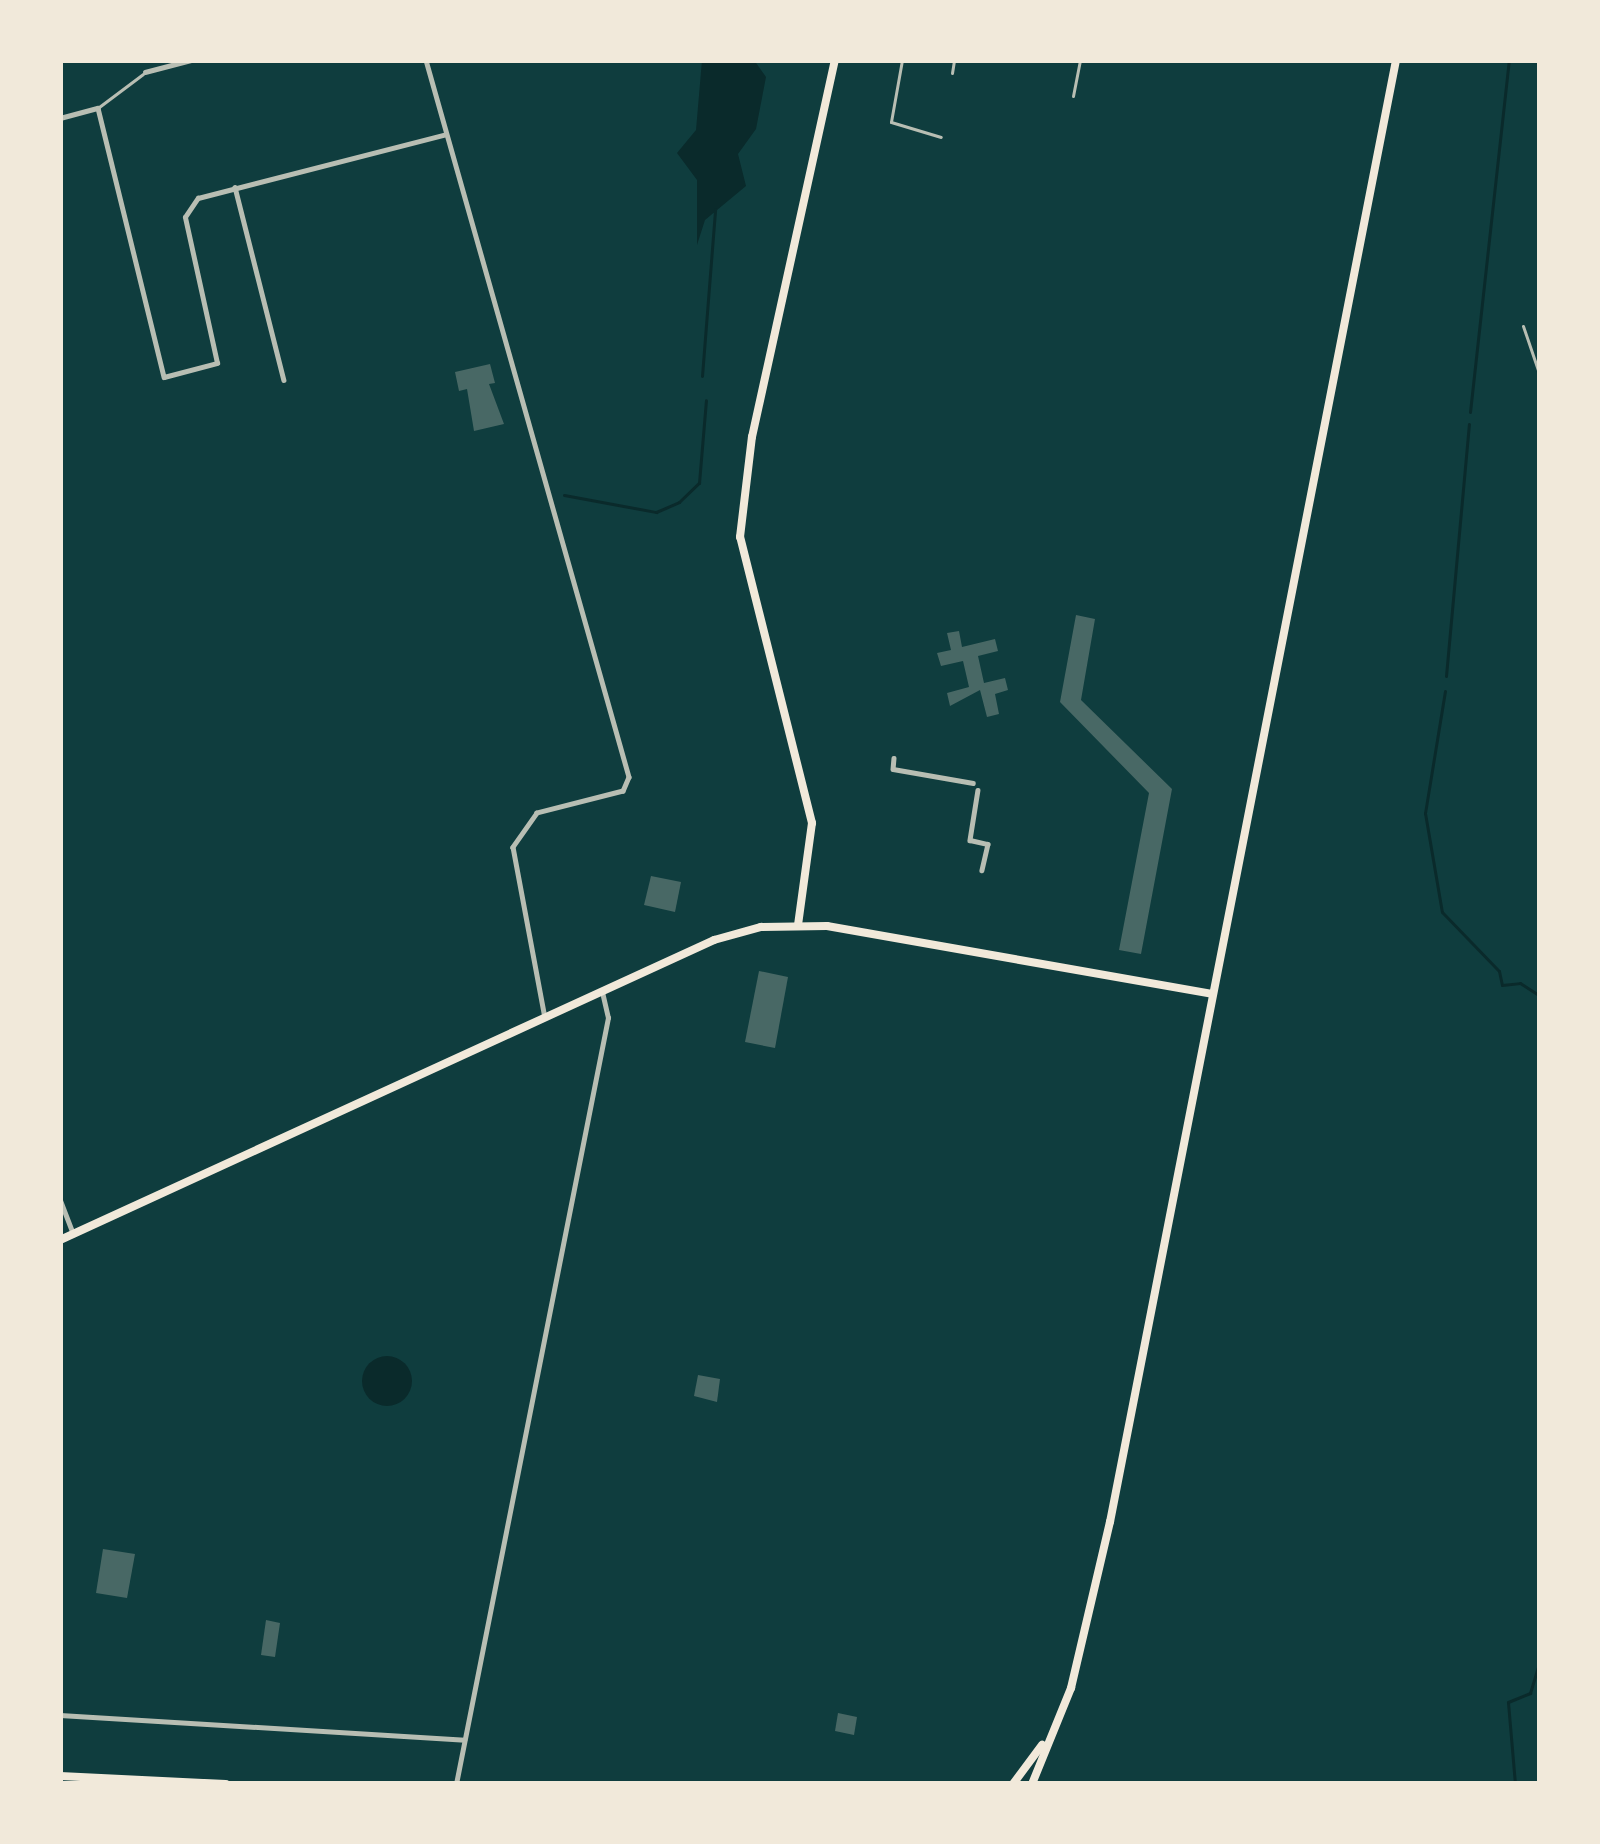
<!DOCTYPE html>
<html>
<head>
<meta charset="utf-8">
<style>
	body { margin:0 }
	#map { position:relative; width:1600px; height:1844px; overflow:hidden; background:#0f3d3e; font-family:Helvetica,sans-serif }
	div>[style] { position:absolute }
	.water>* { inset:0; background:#0a2a2b }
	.round { border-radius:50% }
	.stream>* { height:3px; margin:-1.5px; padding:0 1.5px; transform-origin:1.5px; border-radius:1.5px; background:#0a2a2b }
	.building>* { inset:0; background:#486865 }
	.service>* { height:3px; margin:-1.5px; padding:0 1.5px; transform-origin:1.5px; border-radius:1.5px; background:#b8beb3 }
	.minor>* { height:4.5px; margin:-2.25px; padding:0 2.25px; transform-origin:2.25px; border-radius:2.25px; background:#b8beb3 }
	.secondary>* { height:8px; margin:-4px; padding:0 4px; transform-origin:4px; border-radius:4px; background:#f1e9da }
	span { translate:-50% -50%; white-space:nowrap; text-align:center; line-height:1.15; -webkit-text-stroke:12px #f1e9da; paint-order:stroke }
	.frame { position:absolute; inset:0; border:63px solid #f1e9da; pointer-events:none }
</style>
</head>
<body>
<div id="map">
	<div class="water">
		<div style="clip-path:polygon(702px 60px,754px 60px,766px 77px,756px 129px,738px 154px,746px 186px,705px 220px,697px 245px,697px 180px,677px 153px,696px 130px)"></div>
		<div class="round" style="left:362px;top:1356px;width:50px;height:50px"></div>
	</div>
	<div class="stream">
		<div style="left:702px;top:376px;width:167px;rotate:-85.5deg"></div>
		<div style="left:1470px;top:412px;width:354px;rotate:-83.7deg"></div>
		<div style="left:564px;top:495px;width:94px;rotate:10.5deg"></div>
		<div style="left:656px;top:512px;width:25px;rotate:-23deg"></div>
		<div style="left:679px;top:502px;width:28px;rotate:-44deg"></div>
		<div style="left:699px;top:483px;width:83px;rotate:-85.2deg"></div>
		<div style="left:1446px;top:676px;width:253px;rotate:-84.8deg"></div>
		<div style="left:1445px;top:691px;width:124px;rotate:99.3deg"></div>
		<div style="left:1425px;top:813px;width:100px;rotate:80.3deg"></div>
		<div style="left:1442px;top:912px;width:82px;rotate:46deg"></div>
		<div style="left:1499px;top:971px;width:14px;rotate:78deg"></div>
		<div style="left:1502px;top:985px;width:18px;rotate:-6deg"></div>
		<div style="left:1520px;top:983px;width:24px;rotate:33deg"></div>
		<div style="left:1540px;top:996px;width:11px;rotate:90deg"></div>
		<div style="left:1515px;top:1784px;width:82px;rotate:-94.9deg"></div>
		<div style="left:1508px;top:1702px;width:24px;rotate:-22deg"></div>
		<div style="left:1530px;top:1693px;width:34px;rotate:-73deg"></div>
	</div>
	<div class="building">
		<div style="clip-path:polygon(490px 364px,495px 383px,489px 384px,504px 424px,474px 431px,467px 389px,459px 391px,455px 372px)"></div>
		<div style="clip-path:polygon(1076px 615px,1095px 619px,1081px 700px,1172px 789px,1141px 954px,1119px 950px,1149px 793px,1060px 702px)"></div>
		<div style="clip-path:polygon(959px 631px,962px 647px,995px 639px,998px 651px,978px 656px,984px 683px,1005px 678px,1008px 690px,995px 694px,999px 714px,987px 717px,980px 690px,950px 706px,947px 693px,969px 687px,963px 661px,941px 666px,937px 653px,951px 650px,947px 633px)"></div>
		<div style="clip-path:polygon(651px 876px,681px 882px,675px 912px,644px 905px)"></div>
		<div style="clip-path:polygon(759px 971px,788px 977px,775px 1048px,745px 1042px)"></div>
		<div style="clip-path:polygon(698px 1375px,720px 1379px,717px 1402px,694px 1396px)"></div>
		<div style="clip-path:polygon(103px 1549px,135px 1554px,127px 1598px,96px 1593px)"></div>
		<div style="clip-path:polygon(266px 1620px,280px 1623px,275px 1657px,261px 1655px)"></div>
		<div style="clip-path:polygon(838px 1713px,857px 1717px,854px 1735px,835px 1731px)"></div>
	</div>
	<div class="service">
		<div style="left:902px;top:60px;width:63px;rotate:100.1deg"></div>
		<div style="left:891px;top:122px;width:52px;rotate:16.7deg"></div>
		<div style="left:952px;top:73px;width:13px;rotate:-81deg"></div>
		<div style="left:1073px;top:96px;width:37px;rotate:-79deg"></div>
		<div style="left:99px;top:107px;width:55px;rotate:-36.9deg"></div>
		<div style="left:1523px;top:326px;width:53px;rotate:71.2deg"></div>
	</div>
	<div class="minor">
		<div style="left:426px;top:60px;width:745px;rotate:74.19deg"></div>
		<div style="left:629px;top:777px;width:15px;rotate:113deg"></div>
		<div style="left:623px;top:791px;width:89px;rotate:165.7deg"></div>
		<div style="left:537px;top:813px;width:42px;rotate:125.2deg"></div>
		<div style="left:513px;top:847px;width:174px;rotate:79.4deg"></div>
		<div style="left:145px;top:72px;width:48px;rotate:-14.6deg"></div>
		<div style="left:60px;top:118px;width:39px;rotate:-15deg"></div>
		<div style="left:98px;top:108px;width:277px;rotate:76.2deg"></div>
		<div style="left:164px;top:377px;width:55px;rotate:-14.8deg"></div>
		<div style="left:217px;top:363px;width:149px;rotate:-102.4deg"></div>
		<div style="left:185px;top:217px;width:23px;rotate:-56deg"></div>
		<div style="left:198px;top:198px;width:254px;rotate:-14.4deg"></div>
		<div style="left:235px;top:187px;width:199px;rotate:75.8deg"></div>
		<div style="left:894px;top:758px;width:11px;rotate:95deg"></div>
		<div style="left:893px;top:769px;width:81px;rotate:9.9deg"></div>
		<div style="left:978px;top:790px;width:51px;rotate:99.1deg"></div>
		<div style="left:970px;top:840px;width:18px;rotate:13deg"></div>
		<div style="left:988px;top:844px;width:27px;rotate:103deg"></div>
		<div style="left:60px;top:811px;width:136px;rotate:90deg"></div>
		<div style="left:60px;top:1199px;width:36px;rotate:69deg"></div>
		<div style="left:60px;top:1715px;width:405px;rotate:3.5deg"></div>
		<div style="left:456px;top:1784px;width:781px;rotate:-78.78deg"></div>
		<div style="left:608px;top:1018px;width:26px;rotate:-103deg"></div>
	</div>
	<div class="secondary">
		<div style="left:798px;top:925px;width:103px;rotate:-82.2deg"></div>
		<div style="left:812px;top:823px;width:295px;rotate:-104.1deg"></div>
		<div style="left:740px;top:537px;width:101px;rotate:-83.2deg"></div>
		<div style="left:752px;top:437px;width:386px;rotate:-77.6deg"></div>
		<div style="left:60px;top:1240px;width:720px;rotate:-24.64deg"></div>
		<div style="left:714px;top:940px;width:49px;rotate:-15.5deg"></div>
		<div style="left:761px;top:927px;width:66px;rotate:-0.9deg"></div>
		<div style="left:827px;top:926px;width:391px;rotate:10deg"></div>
		<div style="left:60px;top:1776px;width:166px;rotate:2.8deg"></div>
		<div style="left:1013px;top:1784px;width:49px;rotate:-53.4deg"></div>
		<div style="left:1032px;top:1784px;width:104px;rotate:-67.9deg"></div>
		<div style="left:1071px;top:1688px;width:171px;rotate:-76.8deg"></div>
		<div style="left:1110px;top:1522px;width:1490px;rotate:-78.93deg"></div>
	</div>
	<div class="frame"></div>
</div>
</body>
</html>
